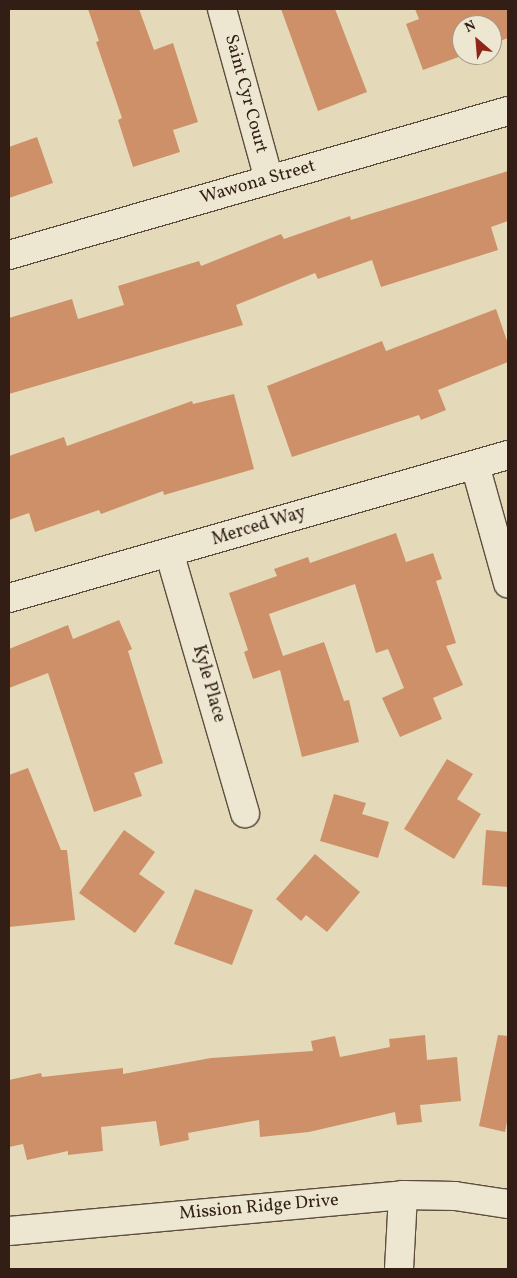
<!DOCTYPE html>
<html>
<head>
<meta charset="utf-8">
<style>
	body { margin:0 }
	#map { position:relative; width:517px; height:1278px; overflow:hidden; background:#e4daba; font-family:Vollkorn,serif }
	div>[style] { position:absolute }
	.building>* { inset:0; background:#cd9069 }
	.roads { filter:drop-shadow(1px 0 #5e4d3e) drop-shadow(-1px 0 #5e4d3e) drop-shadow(0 1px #5e4d3e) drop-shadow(0 -1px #5e4d3e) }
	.minor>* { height:28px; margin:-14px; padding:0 14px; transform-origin:14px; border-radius:14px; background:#ede7d2 }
	.tertiary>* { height:28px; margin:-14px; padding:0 14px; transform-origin:14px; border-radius:14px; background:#ede7d2 }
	span { translate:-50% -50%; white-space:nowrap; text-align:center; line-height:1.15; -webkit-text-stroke:5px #ede7d2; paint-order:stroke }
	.street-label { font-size:18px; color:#321e15 }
	.frame { position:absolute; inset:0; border:10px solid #321e15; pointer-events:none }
	.north { position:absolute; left:452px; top:15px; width:50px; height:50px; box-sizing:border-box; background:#ede7d2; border:1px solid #a29786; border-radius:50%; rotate:333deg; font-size:14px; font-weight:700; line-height:20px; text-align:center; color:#321e15 }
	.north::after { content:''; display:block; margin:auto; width:18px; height:22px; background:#8f2418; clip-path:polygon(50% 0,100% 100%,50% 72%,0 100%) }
</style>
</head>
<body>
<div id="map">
	<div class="building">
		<div style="clip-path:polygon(88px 9px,139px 9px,154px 50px,173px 43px,198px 122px,173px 130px,180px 152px,133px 167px,118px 120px,122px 118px,96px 42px,99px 41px)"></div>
		<div style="clip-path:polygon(281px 9px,335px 9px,367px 92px,318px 111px)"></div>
		<div style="clip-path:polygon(415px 9px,508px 9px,508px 38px,492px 44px,492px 25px,462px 25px,464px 55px,423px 70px,406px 24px,419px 19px)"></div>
		<div style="clip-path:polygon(37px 137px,53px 183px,9px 198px,9px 147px)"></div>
		<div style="clip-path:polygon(508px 171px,508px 221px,491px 227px,498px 250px,381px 287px,372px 260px,318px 279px,315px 273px,236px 305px,243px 325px,9px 394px,9px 318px,72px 299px,78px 319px,124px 305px,118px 286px,199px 261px,201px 266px,281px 234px,284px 239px,350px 216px,351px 220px)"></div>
		<div style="clip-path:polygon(496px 309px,508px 344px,508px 362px,438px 390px,446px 410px,421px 420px,419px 415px,292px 457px,267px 386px,382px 341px,386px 351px)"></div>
		<div style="clip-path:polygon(234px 394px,254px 469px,164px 495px,163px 491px,101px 514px,99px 510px,35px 532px,29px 513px,9px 520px,9px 456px,64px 437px,67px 446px,192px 401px,193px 404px)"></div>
		<div style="clip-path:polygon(396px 533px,406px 562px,433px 553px,442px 579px,436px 581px,456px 643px,446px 646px,463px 685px,433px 698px,442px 719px,400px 737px,382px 698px,404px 688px,388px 649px,376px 653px,355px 584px,269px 614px,283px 656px,324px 642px,344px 701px,349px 700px,359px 742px,302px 757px,280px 670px,253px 679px,244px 652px,248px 650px,229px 593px,277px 576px,274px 569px,308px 557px,310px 563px)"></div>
		<div style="clip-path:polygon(119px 620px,132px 649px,128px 651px,163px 763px,134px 773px,142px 796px,94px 812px,48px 673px,9px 688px,9px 649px,68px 625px,73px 639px)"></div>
		<div style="clip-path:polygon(447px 759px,473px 774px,457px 799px,481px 814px,454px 859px,404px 829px)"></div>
		<div style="clip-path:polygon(28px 768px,61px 850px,67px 850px,75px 920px,9px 927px,9px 775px)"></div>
		<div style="clip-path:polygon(334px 794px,366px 803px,362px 814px,389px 822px,378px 858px,320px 841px)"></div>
		<div style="clip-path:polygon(124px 830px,155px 852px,139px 874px,165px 892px,135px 933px,79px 893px)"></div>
		<div style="clip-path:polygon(486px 830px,508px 832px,508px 887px,482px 885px)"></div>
		<div style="clip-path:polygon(315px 854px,360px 892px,327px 932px,306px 915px,301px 921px,276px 899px)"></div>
		<div style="clip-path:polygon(195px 889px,253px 910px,232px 965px,174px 944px)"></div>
		<div style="clip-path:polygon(425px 1035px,427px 1060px,457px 1057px,461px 1101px,420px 1105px,422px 1122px,397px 1125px,395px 1112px,309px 1132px,260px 1137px,259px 1120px,188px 1133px,189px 1140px,160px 1146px,156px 1121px,101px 1127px,103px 1151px,68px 1155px,68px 1151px,27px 1160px,23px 1144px,9px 1147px,9px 1080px,41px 1073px,42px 1077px,123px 1068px,123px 1074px,211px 1058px,313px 1051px,311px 1041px,335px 1036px,340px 1057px,390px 1047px,389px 1039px)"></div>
		<div style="clip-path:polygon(498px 1035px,508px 1036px,508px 1117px,505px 1132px,479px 1126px)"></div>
	</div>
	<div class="roads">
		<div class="minor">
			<div style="left:222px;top:9px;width:177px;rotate:74.6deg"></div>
			<div style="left:475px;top:465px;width:123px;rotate:74.4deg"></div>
			<div style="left:170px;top:555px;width:269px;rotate:73.8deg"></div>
			<div style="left:9px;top:598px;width:519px;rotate:-15.99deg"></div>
			<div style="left:399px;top:1269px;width:74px;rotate:-86.9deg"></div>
		</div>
		<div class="tertiary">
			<div style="left:9px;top:255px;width:519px;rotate:-16.1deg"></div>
			<div style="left:9px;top:1231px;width:396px;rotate:-5.2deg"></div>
			<div style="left:403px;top:1195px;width:52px;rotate:1.1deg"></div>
			<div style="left:455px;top:1196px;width:54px;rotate:8.6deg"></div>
		</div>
	</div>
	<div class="street-label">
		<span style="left:245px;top:94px;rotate:75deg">Saint Cyr Court</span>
		<span style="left:258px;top:183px;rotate:-16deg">Wawona Street</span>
		<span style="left:259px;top:527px;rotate:-17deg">Merced Way</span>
		<span style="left:208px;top:684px;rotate:74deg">Kyle Place</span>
		<span style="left:259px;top:1208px;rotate:-5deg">Mission Ridge Drive</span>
	</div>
	<div class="frame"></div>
	<div class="north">N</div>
</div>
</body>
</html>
